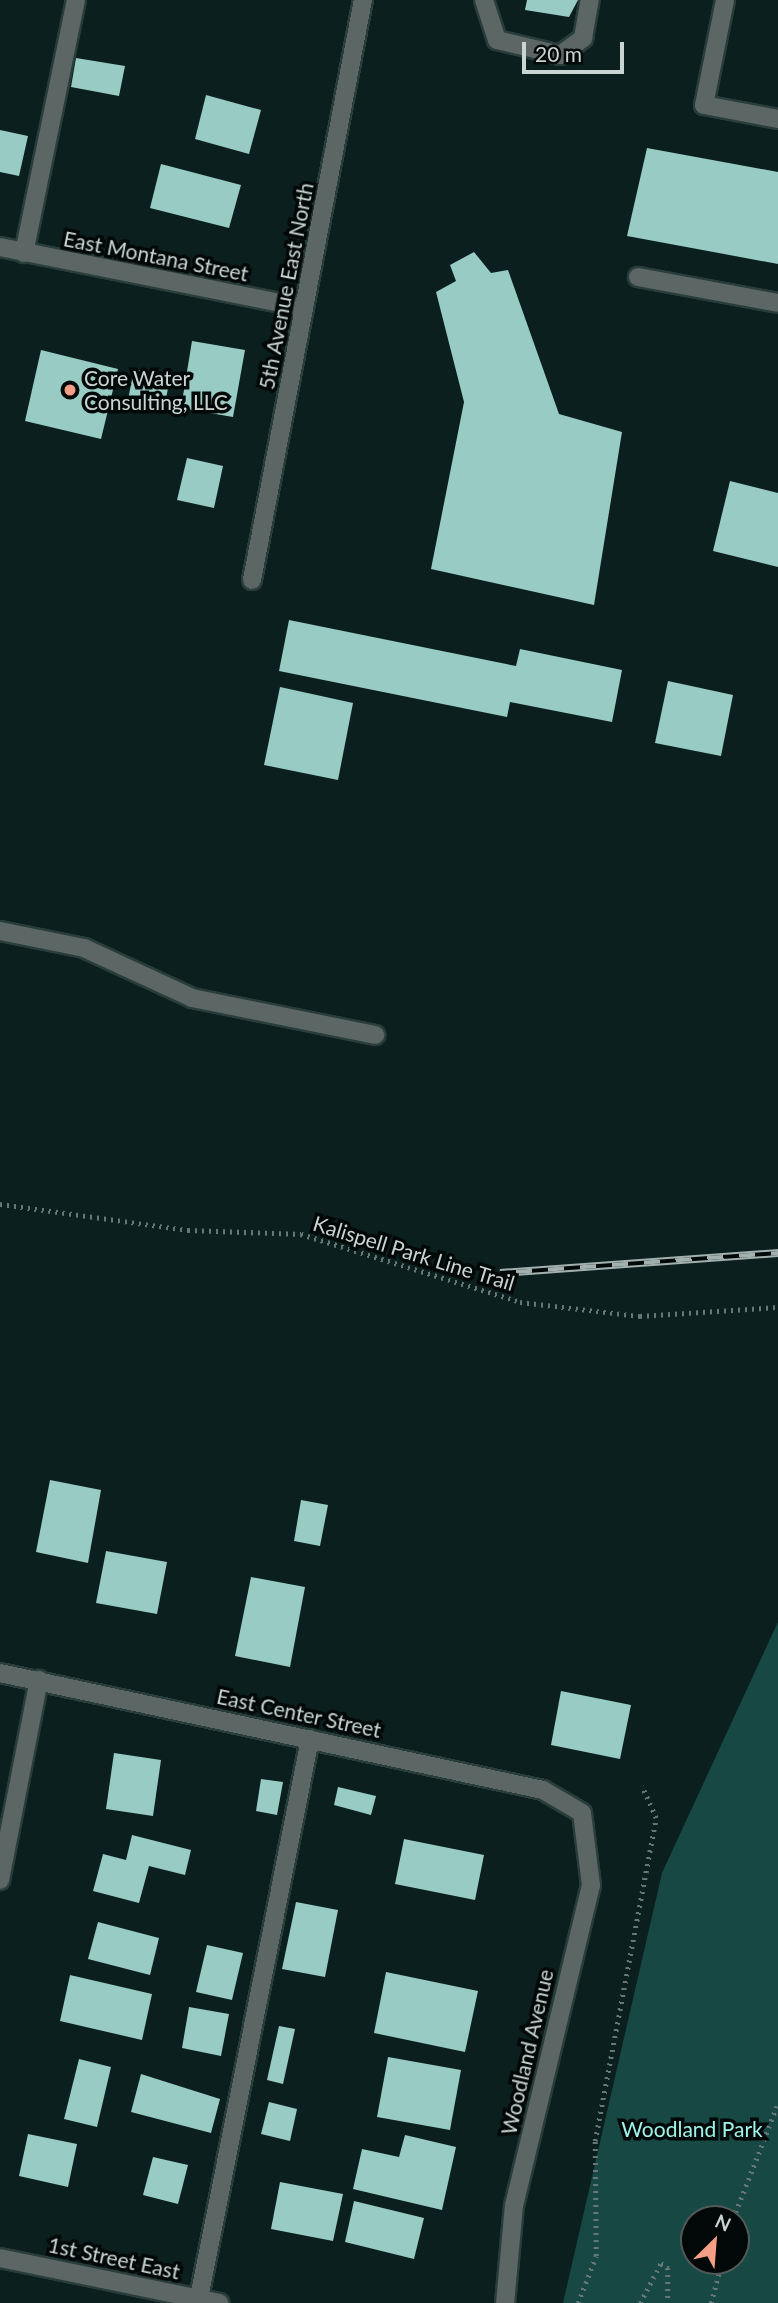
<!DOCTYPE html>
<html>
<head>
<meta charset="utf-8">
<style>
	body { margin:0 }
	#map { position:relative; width:778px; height:2303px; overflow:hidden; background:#0b201e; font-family:Lato,sans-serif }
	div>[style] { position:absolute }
	.green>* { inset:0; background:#174843 }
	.building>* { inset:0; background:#97cbc4 }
	.path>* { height:4.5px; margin-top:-2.25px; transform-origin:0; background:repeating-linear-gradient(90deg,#667775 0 2px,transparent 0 7px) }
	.roads { filter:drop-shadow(2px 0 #293d3b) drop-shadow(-2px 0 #293d3b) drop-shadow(0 2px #293d3b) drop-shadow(0 -2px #293d3b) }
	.minor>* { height:18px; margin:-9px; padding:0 9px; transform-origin:9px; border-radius:9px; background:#5c6664 }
	.rail>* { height:8px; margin-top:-4px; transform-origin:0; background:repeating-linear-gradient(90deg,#020807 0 16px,#a2b0ae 0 32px); box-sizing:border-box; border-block:2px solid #a2b0ae }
	.dots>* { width:19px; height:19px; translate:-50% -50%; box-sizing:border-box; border:4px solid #020807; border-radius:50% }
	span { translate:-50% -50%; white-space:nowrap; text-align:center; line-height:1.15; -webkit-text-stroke:7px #020807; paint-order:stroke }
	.street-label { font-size:21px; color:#c8d5d3 }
	.poi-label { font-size:21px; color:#c8d5d3 }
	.left { translate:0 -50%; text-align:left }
	.park-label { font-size:21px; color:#9ff4ea }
	.north { position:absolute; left:680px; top:2205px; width:70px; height:70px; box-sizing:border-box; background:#020807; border:2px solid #515a59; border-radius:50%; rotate:25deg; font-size:19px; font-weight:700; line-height:28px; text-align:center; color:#c8d5d3 }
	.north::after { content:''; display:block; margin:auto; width:24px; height:32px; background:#f49e86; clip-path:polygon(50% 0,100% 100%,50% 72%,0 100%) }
	.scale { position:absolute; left:522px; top:42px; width:102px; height:32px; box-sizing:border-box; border:4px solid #c8d5d3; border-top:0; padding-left:9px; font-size:21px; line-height:24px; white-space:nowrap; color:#c8d5d3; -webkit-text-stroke:5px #020807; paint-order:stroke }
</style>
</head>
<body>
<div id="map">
	<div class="green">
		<div style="clip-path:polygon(evenodd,778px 1622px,778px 2303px,563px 2303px,662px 1873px,778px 1622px,694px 2219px,736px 2219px,736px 2261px,694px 2261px,694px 2219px)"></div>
	</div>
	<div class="building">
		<div style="clip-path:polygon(527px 0,578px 0,569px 17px,525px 10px)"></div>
		<div style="clip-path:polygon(76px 58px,125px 66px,119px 96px,71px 87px)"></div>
		<div style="clip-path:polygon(206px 95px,261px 110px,249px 154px,195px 139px)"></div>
		<div style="clip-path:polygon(0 130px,28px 136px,19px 176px,0 172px)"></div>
		<div style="clip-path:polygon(647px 148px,778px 172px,778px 264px,627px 236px)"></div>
		<div style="clip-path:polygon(161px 164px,241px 185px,229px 228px,150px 208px)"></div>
		<div style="clip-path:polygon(474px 252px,491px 273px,508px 270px,559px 414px,622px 432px,594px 605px,431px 569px,464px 402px,436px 292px,456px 281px,450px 265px)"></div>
		<div style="clip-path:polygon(192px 341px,245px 350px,233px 417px,181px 408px)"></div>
		<div style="clip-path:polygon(41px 350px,118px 369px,101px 439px,25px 421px)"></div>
		<div style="clip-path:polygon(134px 369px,170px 376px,164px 411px,127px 405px)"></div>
		<div style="clip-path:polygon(187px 458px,223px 466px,214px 508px,177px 500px)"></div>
		<div style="clip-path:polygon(730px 481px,778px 493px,778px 567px,713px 551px)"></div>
		<div style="clip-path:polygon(289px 620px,516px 666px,520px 649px,622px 670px,612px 722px,510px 702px,507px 717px,279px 671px)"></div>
		<div style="clip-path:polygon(668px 681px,733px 695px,721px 756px,655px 743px)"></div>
		<div style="clip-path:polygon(280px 687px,353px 703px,338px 780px,264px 765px)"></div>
		<div style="clip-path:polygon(50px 1480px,101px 1490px,88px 1563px,36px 1552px)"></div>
		<div style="clip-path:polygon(301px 1500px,328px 1505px,320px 1546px,294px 1541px)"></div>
		<div style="clip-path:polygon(106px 1551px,167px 1562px,157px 1614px,96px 1603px)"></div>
		<div style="clip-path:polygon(251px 1577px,305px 1587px,290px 1667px,235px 1656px)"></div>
		<div style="clip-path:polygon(561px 1691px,631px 1705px,620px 1759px,551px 1745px)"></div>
		<div style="clip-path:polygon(114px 1753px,161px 1760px,153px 1816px,106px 1809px)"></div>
		<div style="clip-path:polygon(261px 1779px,283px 1782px,277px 1815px,256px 1811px)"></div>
		<div style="clip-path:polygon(338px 1787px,376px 1796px,371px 1815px,334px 1805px)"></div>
		<div style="clip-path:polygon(132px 1835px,191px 1850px,185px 1875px,149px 1866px,139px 1903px,93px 1891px,103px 1854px,126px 1860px)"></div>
		<div style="clip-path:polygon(404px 1839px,484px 1855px,475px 1900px,395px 1884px)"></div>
		<div style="clip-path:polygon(296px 1902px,338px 1910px,325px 1977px,282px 1969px)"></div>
		<div style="clip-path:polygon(98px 1922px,159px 1938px,150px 1975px,88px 1959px)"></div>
		<div style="clip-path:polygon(207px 1945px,243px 1953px,232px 2000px,196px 1992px)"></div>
		<div style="clip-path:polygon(386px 1972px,478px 1991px,465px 2052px,374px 2033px)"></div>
		<div style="clip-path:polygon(70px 1975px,152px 1994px,142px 2040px,60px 2021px)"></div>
		<div style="clip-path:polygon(189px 2007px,229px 2014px,221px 2056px,182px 2048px)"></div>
		<div style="clip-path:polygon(279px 2026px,295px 2029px,283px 2084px,267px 2080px)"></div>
		<div style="clip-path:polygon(388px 2057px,461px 2070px,450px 2130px,377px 2117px)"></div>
		<div style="clip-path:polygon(79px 2059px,111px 2067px,97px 2127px,64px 2119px)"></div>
		<div style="clip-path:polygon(141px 2074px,220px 2099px,211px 2133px,131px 2112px)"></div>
		<div style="clip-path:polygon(269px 2102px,297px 2109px,290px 2141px,261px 2134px)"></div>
		<div style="clip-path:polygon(28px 2134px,77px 2144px,68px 2187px,19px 2176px)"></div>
		<div style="clip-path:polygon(405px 2135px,456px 2147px,442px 2210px,353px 2189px,362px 2149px,399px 2157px)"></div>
		<div style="clip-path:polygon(153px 2157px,188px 2165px,178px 2204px,143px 2195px)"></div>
		<div style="clip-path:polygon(280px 2182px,343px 2194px,333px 2241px,271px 2229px)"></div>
		<div style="clip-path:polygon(354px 2201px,424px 2218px,414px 2259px,345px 2242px)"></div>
	</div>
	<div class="path">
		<div style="left:0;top:1204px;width:190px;rotate:7.9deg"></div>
		<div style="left:188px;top:1230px;width:113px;rotate:2deg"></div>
		<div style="left:301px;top:1234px;width:229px;rotate:17.2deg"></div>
		<div style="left:520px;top:1302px;width:121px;rotate:6.7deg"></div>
		<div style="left:640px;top:1316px;width:138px;rotate:-3.7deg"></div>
		<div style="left:733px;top:2219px;width:124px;rotate:-68.8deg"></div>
		<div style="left:578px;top:2303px;width:50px;rotate:-69deg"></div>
		<div style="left:596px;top:2256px;width:115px;rotate:-90.5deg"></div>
		<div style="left:595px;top:2141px;width:329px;rotate:-79.3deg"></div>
		<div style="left:656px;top:1818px;width:35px;rotate:-114deg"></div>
		<div style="left:640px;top:2303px;width:45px;rotate:-62.3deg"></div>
		<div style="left:661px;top:2263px;width:9px;rotate:36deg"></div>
		<div style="left:668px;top:2268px;width:35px;rotate:90deg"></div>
		<div style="left:711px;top:2303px;width:43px;rotate:-75.3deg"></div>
	</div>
	<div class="roads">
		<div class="minor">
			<div style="left:484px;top:0;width:42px;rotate:72deg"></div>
			<div style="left:497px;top:40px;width:65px;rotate:13.4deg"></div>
			<div style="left:560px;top:55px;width:29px;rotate:-36deg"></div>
			<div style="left:583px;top:38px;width:39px;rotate:-80deg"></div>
			<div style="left:725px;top:0;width:107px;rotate:101.3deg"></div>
			<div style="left:704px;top:105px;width:75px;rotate:10.7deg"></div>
			<div style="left:0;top:247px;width:310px;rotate:11.3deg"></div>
			<div style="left:24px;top:253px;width:258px;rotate:-78.4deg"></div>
			<div style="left:638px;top:277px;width:142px;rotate:10.5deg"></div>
			<div style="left:252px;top:580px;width:591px;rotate:-79.17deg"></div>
			<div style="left:0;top:931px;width:86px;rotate:11.4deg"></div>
			<div style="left:84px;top:948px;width:119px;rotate:24.8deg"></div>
			<div style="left:192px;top:998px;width:187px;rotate:11.4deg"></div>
			<div style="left:0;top:1673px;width:555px;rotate:12.16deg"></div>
			<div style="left:543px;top:1790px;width:45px;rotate:30.5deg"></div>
			<div style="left:582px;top:1813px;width:73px;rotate:82.9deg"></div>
			<div style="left:591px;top:1885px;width:329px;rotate:103.5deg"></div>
			<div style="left:514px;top:2205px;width:98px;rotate:95.2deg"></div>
			<div style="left:0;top:1880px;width:204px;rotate:-79deg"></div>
			<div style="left:0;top:2258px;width:224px;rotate:11.6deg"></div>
			<div style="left:198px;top:2303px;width:575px;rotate:-78.77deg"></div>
		</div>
	</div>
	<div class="rail">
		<div style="left:500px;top:1273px;width:279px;rotate:-4.1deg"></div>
	</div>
	<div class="dots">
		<div style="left:70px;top:390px;background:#f49e86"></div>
	</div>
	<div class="street-label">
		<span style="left:156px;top:256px;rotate:11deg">East Montana Street</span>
		<span style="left:286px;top:286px;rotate:-79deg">5th Avenue East North</span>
		<span style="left:414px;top:1253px;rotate:17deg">Kalispell Park Line Trail</span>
		<span style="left:299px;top:1713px;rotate:12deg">East Center Street</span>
		<span style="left:527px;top:2052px;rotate:-77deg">Woodland Avenue</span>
		<span style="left:114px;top:2258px;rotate:12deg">1st Street East</span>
	</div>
	<div class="poi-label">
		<span class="left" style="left:84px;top:390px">Core Water<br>Consulting, LLC</span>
	</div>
	<div class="park-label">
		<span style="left:692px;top:2129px">Woodland Park</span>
	</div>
	<div class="north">N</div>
	<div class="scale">20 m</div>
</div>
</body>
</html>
